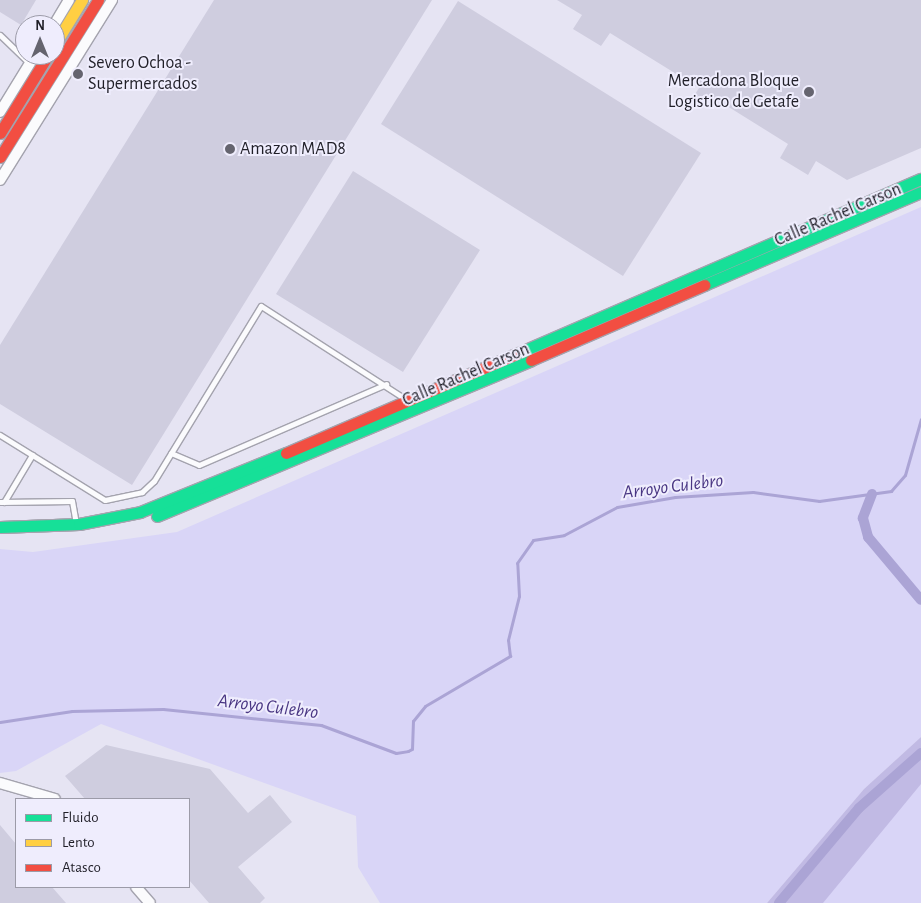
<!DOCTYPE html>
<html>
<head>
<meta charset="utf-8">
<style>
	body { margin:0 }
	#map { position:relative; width:921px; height:903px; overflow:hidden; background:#e6e4f3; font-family:"Alegreya Sans",sans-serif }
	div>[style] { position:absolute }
	.green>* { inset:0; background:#d9d5f7 }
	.forest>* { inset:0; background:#c1bae4 }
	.stream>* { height:3px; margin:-1.5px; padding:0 1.5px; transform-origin:1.5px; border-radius:1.5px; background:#aba4d5 }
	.canal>* { height:10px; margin:-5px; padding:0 5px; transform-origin:5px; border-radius:5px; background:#aba4d5 }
	.building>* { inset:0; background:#cfcddf }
	.roads { filter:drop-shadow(1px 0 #a4a3ae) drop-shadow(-1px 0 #a4a3ae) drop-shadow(0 1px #a4a3ae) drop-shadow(0 -1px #a4a3ae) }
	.lane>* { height:5px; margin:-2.5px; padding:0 2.5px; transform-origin:2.5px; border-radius:2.5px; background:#fbfbfd }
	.street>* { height:10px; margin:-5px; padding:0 5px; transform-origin:5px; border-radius:5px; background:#fbfbfd }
	.fast>* { height:11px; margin:-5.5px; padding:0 5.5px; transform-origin:5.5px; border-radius:5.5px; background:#16e098 }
	.slow>* { height:11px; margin:-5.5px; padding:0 5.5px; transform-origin:5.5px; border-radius:5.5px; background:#ffcf43 }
	.jam>* { height:11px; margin:-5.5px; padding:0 5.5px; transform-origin:5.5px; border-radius:5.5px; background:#f24e42 }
	.dots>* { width:14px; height:14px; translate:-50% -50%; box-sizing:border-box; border:2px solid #efedfd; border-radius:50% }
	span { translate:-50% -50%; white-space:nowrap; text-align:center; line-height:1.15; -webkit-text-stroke:4px #efedfd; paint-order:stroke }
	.poi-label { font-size:18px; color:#201f28 }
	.left { translate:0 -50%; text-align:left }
	.right { translate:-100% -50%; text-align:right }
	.street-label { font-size:18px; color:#201f28 }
	.water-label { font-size:19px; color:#493683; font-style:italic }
	.legend { position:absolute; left:15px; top:798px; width:175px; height:90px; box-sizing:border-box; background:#efedfd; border:1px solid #9c9ba8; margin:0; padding:6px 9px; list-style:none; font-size:15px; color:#201f28 }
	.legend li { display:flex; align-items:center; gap:10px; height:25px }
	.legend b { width:25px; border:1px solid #9c9ba8 }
	.north { position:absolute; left:15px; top:15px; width:50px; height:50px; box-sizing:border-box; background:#efedfd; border:1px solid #9c9ba8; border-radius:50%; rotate:0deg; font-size:14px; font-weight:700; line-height:20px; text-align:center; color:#201f28 }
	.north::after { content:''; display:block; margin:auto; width:18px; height:22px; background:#65646f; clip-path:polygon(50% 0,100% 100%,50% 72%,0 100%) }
</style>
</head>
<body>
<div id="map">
	<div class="green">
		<div style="clip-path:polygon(921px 207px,921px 737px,864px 789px,767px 903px,380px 903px,358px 867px,356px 816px,101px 724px,16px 771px,0 773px,0 549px,33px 552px,177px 532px)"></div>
		<div style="clip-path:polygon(921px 761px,921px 903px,802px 903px)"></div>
	</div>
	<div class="forest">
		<div style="clip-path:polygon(921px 737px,921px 784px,823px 903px,767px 903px,864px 789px)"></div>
	</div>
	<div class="stream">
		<div style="left:0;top:722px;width:73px;rotate:-8.7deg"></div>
		<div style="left:72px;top:711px;width:91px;rotate:-1.3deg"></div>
		<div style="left:163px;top:709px;width:159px;rotate:5.8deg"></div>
		<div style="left:321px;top:725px;width:80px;rotate:20.5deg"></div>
		<div style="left:396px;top:753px;width:12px;rotate:-9deg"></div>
		<div style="left:408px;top:751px;width:4px;rotate:-27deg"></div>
		<div style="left:412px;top:749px;width:28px;rotate:-88deg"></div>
		<div style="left:413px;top:721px;width:19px;rotate:-51deg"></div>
		<div style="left:425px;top:706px;width:99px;rotate:-30.5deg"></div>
		<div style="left:510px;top:656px;width:16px;rotate:-97deg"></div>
		<div style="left:508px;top:640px;width:45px;rotate:-76deg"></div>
		<div style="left:519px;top:596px;width:33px;rotate:-93deg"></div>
		<div style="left:517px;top:563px;width:28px;rotate:-55deg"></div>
		<div style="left:533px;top:540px;width:31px;rotate:-9deg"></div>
		<div style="left:564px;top:535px;width:60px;rotate:-27.8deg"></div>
		<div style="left:617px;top:507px;width:59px;rotate:-9.8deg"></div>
		<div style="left:675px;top:497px;width:78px;rotate:-3.7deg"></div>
		<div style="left:753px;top:492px;width:67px;rotate:7.8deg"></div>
		<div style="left:819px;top:501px;width:73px;rotate:-7.9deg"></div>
		<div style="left:891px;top:491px;width:21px;rotate:-49deg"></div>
		<div style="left:905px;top:475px;width:58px;rotate:-74.1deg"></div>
	</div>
	<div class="canal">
		<div style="left:872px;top:494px;width:26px;rotate:111deg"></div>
		<div style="left:863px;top:518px;width:20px;rotate:75deg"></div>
		<div style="left:868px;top:537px;width:82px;rotate:49.9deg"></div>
		<div style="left:779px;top:903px;width:124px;rotate:-49.9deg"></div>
		<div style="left:859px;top:808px;width:83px;rotate:-41.6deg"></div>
	</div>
	<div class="building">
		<div style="clip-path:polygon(0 0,36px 0,21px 25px,0 12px)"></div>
		<div style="clip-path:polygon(214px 0,432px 0,132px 485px,0 404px,0 345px)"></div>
		<div style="clip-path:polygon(557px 0,921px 0,921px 148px,847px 180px,816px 161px,808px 175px,780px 158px,788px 144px,711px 96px,702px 109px,690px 102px,699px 88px,610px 33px,601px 46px,573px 29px,582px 15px)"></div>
		<div style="clip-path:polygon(458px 1px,701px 153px,623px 276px,381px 124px)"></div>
		<div style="clip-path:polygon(353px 171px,480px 250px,403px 372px,276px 294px)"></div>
		<div style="clip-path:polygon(106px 745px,210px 769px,248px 813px,270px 795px,292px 822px,238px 867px,265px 898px,260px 903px,209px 903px,189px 880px,189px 799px,85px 799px,65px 776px)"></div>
		<div style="clip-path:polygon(0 825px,16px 844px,16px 887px,52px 887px,66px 903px,0 903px)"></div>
	</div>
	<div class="roads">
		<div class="lane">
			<div style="left:0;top:35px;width:40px;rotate:44deg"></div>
			<div style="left:0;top:435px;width:123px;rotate:31.8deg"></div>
			<div style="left:105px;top:500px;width:38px;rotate:-12deg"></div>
			<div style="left:142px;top:492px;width:16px;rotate:-43deg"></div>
			<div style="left:154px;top:481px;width:205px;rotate:-58.6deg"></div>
			<div style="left:261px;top:306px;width:174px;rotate:32.8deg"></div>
			<div style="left:171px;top:453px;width:30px;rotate:23deg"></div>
			<div style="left:199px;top:465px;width:204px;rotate:-23.4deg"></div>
			<div style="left:0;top:502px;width:72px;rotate:-0.8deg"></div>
			<div style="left:72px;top:501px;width:23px;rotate:80deg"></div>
			<div style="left:4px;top:502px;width:55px;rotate:-59.2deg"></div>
		</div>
		<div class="street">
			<div style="left:54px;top:25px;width:29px;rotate:-59deg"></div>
			<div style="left:0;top:112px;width:67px;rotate:-58.4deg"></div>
			<div style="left:0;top:180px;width:212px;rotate:-58.1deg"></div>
			<div style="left:0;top:783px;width:57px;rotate:16.2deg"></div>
			<div style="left:136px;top:887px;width:21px;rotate:49deg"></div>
		</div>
		<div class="fast">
			<div style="left:704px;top:285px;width:236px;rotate:-23.2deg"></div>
			<div style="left:516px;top:354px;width:441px;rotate:-23.4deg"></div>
			<div style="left:157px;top:516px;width:405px;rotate:-22.6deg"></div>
			<div style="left:0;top:527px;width:79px;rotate:-2.2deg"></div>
			<div style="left:79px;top:524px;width:62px;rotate:-11.1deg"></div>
			<div style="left:140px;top:512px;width:157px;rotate:-22deg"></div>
		</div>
		<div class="slow">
			<div style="left:55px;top:44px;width:52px;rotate:-58.5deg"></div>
		</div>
		<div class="jam">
			<div style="left:0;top:133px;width:92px;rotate:-58.4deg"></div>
			<div style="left:0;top:157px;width:185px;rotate:-58deg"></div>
			<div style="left:531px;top:360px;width:189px;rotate:-23.4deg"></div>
			<div style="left:286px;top:453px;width:250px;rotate:-23.3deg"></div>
		</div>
	</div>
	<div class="dots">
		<div style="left:78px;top:74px;background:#65646f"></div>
		<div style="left:809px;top:92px;background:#65646f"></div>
		<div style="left:230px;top:149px;background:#65646f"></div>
	</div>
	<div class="poi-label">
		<span class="left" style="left:88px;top:74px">Severo Ochoa -<br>Supermercados</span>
		<span class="right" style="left:799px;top:92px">Mercadona Bloque<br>Logistico de Getafe</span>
		<span class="left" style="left:240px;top:149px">Amazon MAD8</span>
	</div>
	<div class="street-label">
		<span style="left:838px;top:215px;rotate:-23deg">Calle Rachel Carson</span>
		<span style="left:466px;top:375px;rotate:-23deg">Calle Rachel Carson</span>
	</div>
	<div class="water-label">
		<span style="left:673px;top:487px;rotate:-7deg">Arroyo Culebro</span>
		<span style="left:268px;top:707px;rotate:7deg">Arroyo Culebro</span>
	</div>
	<ul class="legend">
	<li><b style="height:6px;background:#16e098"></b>Fluido</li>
	<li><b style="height:6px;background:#ffcf43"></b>Lento</li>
	<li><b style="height:6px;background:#f24e42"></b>Atasco</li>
	</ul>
	<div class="north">N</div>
</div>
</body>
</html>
